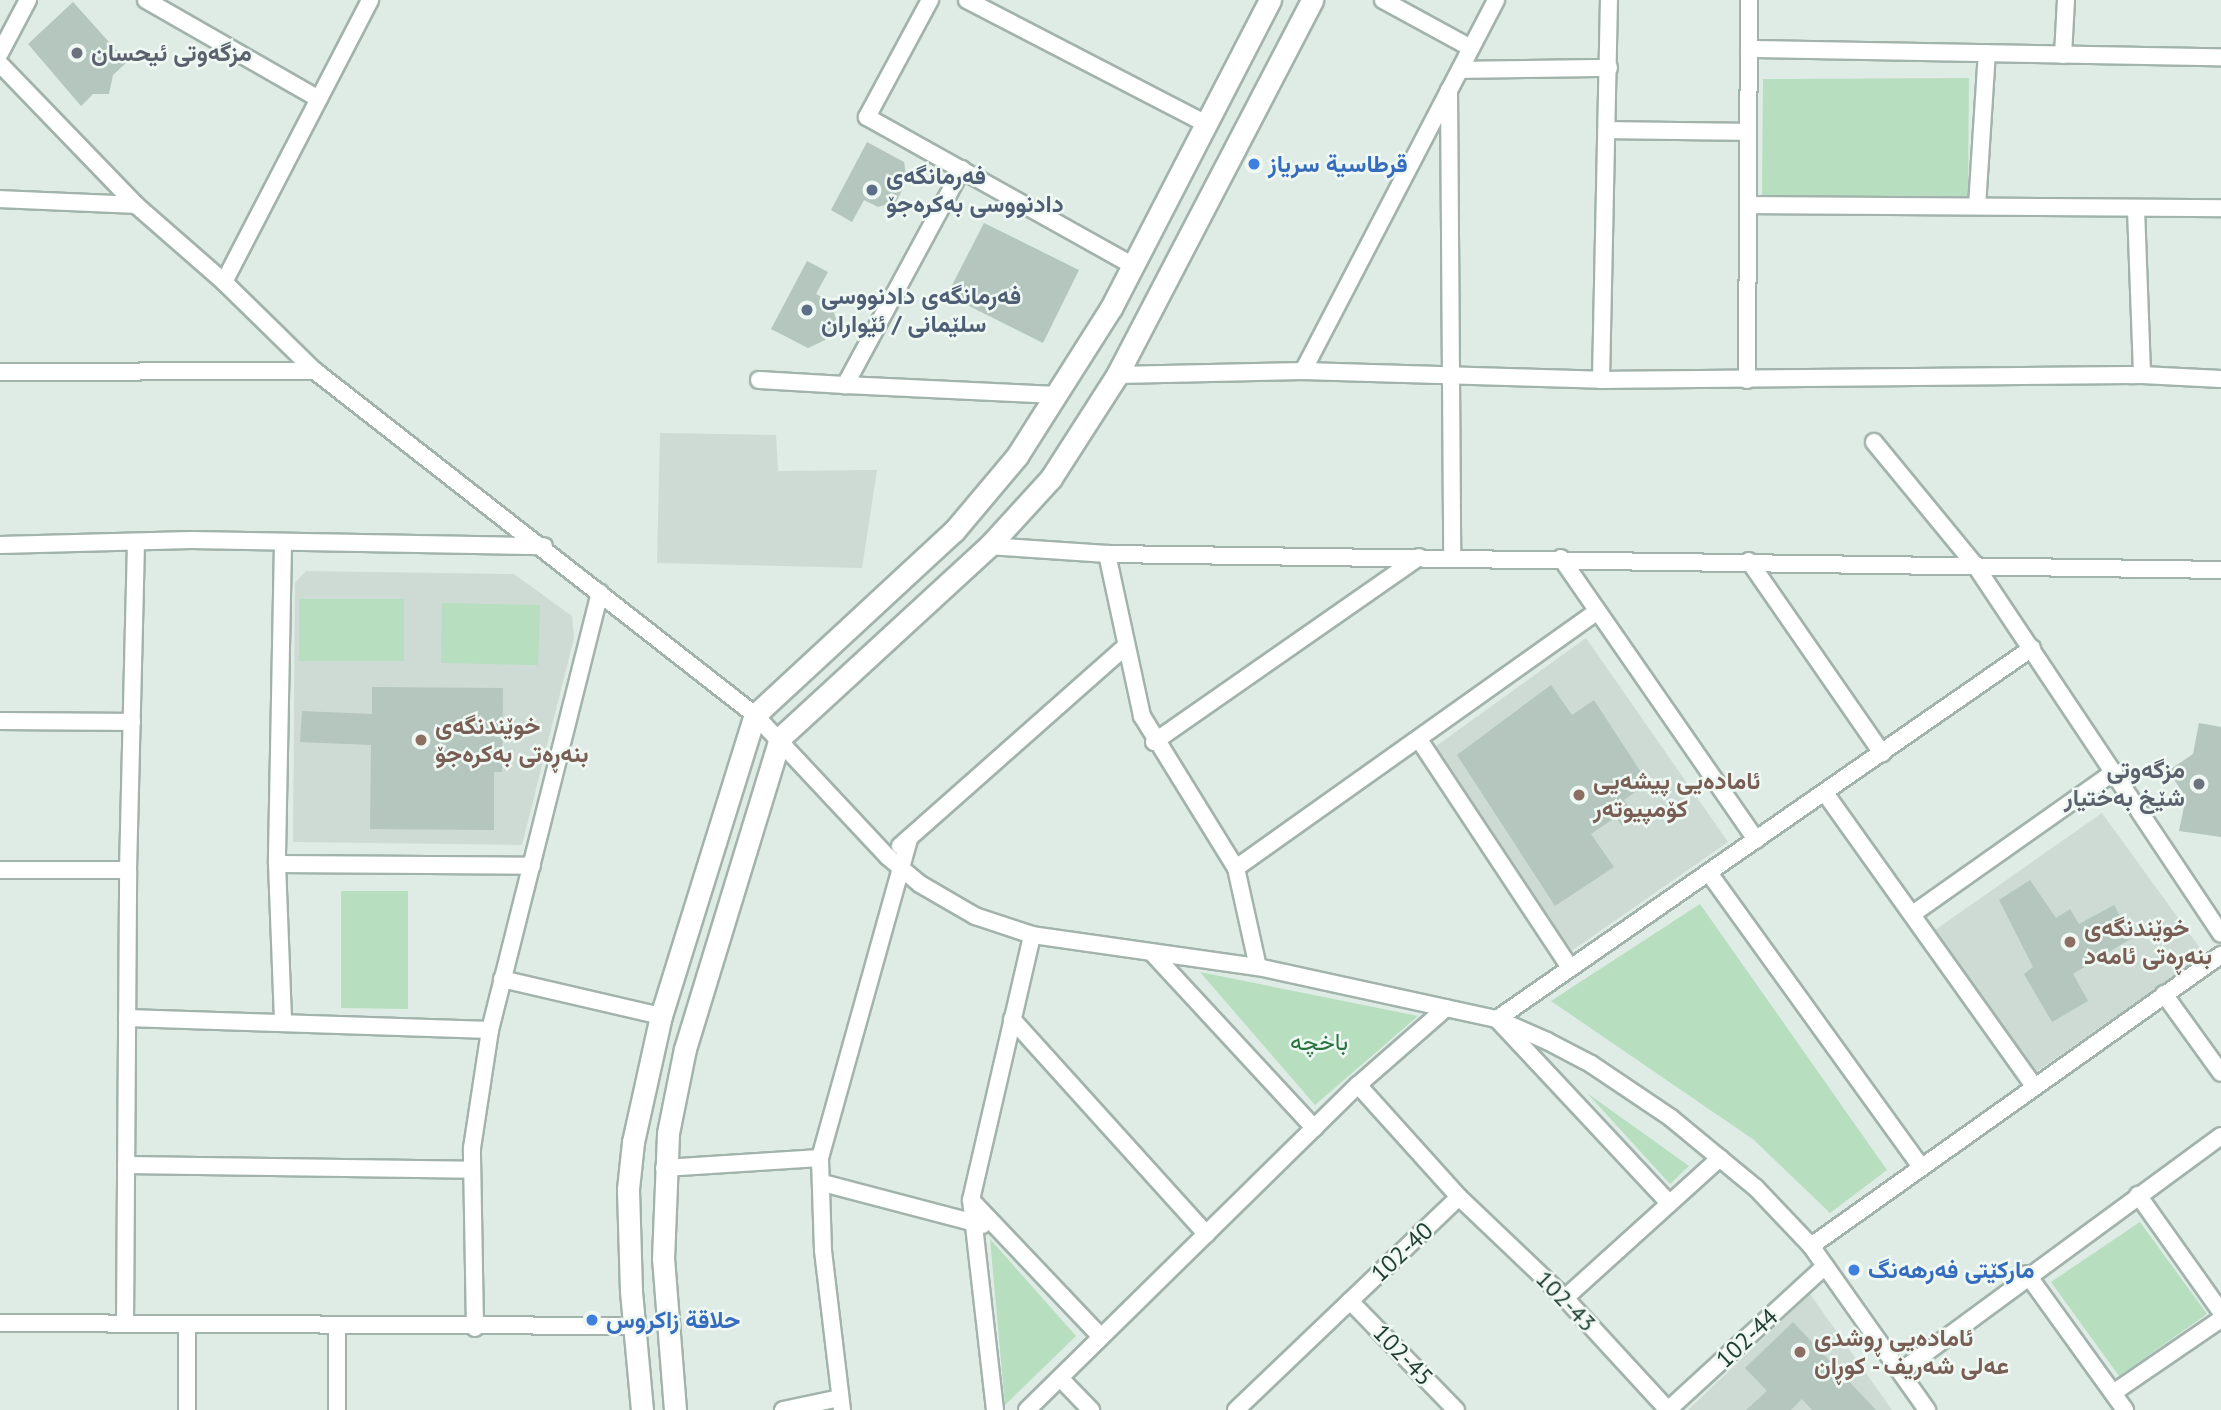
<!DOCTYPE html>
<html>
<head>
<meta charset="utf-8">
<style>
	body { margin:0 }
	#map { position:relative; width:2221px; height:1410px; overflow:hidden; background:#dfebe5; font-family:"PT Sans",Vazirmatn,sans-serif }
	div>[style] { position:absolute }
	.built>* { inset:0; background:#cddbd4 }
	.green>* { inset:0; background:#b7debf }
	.building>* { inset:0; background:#b4c6be }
	.roads { filter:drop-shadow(2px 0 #a2b3ac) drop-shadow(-2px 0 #a2b3ac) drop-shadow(0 2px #a2b3ac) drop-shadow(0 -2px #a2b3ac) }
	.street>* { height:16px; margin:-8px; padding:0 8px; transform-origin:8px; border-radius:8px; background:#fff }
	.secondary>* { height:21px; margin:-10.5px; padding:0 10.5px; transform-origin:10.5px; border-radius:10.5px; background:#fff }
	.dots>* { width:19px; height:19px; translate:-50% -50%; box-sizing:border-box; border:4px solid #eff8f3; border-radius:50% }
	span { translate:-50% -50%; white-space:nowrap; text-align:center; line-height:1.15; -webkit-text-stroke:5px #eff8f3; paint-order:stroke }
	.worship-label { font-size:24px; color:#5b616d; font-weight:700 }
	.left { translate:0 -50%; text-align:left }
	.right { translate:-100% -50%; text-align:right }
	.shop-label { font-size:24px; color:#366cbe; font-weight:700 }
	.service-label { font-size:24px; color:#4e5e75; font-weight:700 }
	.education-label { font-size:24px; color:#785e54; font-weight:700 }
	.park-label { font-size:24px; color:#287441 }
	.street-label { font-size:24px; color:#1f3c32 }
</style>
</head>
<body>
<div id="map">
	<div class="built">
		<div style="clip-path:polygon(660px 433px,776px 435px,778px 471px,877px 470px,862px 568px,657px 563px)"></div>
		<div style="clip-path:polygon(306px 571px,514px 574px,572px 616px,574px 638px,522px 845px,293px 842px,295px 583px)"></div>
		<div style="clip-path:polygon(1586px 638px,1728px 842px,1570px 952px,1432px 749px)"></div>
		<div style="clip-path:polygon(2102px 813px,2205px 955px,2036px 1072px,1935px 930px)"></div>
		<div style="clip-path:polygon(1810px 1294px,1892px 1410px,1688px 1410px)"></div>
	</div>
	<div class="green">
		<div style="clip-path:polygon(1969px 78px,1968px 196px,1762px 196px,1763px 79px)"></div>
		<div style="clip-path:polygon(299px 599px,404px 599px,404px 661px,299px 661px)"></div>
		<div style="clip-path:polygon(442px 603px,540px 605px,538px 665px,441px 663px)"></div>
		<div style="clip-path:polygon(341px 891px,408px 891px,408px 1009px,341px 1008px)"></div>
		<div style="clip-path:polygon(1700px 904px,1887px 1170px,1830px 1213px,1754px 1140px,1551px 1001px)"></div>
		<div style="clip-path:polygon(1200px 972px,1418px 1016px,1315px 1105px)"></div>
		<div style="clip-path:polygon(1587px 1093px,1689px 1166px,1670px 1184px)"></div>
		<div style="clip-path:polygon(2140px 1222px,2207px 1314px,2119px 1376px,2051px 1282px)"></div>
		<div style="clip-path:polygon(990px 1239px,1076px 1336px,1005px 1405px)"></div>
	</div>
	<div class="building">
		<div style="clip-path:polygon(73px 2px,127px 62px,113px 75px,109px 94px,93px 94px,81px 106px,28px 44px)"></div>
		<div style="clip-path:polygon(867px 142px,904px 162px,907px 181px,896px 202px,878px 207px,864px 200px,852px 222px,831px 210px)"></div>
		<div style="clip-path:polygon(984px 223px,1079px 270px,1043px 343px,947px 295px)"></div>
		<div style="clip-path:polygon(807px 261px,828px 272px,816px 294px,830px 301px,836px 319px,825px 340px,808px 348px,771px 329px)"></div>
		<div style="clip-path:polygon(1551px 685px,1572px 715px,1594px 700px,1648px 783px,1624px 800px,1636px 817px,1622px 826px,1616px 817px,1591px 834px,1614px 867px,1555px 906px,1457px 755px)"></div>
		<div style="clip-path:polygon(372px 687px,503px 688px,502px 772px,494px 772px,494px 830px,370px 829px,371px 745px,300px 742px,302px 711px,372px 714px)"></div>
		<div style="clip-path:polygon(2199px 723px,2221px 727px,2221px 837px,2179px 831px,2186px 797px,2168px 771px,2193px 754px)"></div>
		<div style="clip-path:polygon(2030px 880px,2056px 918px,2070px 909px,2079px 924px,2114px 905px,2132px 938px,2073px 974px,2088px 1001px,2052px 1022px,2024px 974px,2033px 967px,1999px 900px)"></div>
		<div style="clip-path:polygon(1793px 1322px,1876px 1410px,1812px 1410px,1802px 1399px,1791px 1410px,1746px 1410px,1767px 1391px,1745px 1368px)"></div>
	</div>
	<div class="roads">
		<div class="street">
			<div style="left:146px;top:0;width:199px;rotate:29.8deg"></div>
			<div style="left:930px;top:0;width:133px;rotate:118.3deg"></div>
			<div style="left:867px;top:117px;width:306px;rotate:29.2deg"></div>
			<div style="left:967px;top:0;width:269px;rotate:27.4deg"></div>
			<div style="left:1383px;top:0;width:100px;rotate:28.6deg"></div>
			<div style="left:1749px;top:49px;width:472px;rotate:1deg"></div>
			<div style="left:0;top:53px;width:60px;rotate:-62.2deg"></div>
			<div style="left:2063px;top:55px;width:55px;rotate:-86.9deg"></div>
			<div style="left:0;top:64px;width:196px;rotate:46deg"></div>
			<div style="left:136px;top:205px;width:117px;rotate:41.2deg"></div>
			<div style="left:224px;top:282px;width:127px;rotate:44.4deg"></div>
			<div style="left:315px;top:371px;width:559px;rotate:38.02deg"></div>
			<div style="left:755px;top:715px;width:195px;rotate:46.9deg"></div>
			<div style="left:888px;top:857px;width:42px;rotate:40.2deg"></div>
			<div style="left:920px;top:884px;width:64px;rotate:30.2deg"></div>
			<div style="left:975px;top:916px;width:60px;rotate:18.4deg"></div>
			<div style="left:1032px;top:935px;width:228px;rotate:8.1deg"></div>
			<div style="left:1258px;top:967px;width:245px;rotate:12.3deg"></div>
			<div style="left:1497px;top:1019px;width:55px;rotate:23.7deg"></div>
			<div style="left:1547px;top:1041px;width:50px;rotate:27.6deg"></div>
			<div style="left:1591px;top:1064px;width:97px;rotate:34deg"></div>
			<div style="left:1671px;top:1118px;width:110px;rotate:39.5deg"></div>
			<div style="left:1756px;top:1188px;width:80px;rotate:46.5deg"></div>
			<div style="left:1811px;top:1246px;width:201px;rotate:54.7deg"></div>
			<div style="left:1460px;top:70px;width:149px;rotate:-0.8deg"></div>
			<div style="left:1449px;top:90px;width:467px;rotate:89.6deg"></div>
			<div style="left:1607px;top:130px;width:141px;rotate:0.8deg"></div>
			<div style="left:962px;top:169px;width:246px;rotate:118.4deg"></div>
			<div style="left:845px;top:385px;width:212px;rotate:2.7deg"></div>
			<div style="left:0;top:199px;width:136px;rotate:2.5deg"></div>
			<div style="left:1748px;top:205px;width:473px;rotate:0.4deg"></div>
			<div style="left:1977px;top:206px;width:153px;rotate:-86.3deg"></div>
			<div style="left:2136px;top:209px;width:166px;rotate:87.9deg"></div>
			<div style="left:224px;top:282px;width:318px;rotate:-62.6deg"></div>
			<div style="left:1303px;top:371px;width:418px;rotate:-62.5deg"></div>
			<div style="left:0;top:372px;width:315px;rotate:-0.2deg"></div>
			<div style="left:1117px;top:375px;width:186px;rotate:-1.2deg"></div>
			<div style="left:1303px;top:371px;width:298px;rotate:1.7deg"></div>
			<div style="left:1601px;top:380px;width:541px;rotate:-0.53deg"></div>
			<div style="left:2142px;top:375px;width:79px;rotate:2.9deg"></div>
			<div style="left:759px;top:380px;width:86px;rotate:3.3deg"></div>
			<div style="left:1601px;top:380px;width:380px;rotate:-88.8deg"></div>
			<div style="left:1747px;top:380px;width:380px;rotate:-89.7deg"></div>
			<div style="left:1874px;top:442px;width:159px;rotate:50.6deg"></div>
			<div style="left:1975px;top:565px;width:443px;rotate:56.3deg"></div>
			<div style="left:283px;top:543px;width:321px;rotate:91.1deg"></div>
			<div style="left:277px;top:864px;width:156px;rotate:87.8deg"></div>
			<div style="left:0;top:545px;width:191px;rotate:-1.5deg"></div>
			<div style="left:191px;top:540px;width:353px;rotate:1deg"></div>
			<div style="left:989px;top:546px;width:118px;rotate:3.9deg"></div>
			<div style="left:1107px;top:554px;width:1114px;rotate:0.82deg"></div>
			<div style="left:1107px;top:554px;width:166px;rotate:77.8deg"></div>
			<div style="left:1142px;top:716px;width:179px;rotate:58.3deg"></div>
			<div style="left:1236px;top:868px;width:101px;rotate:77.5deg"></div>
			<div style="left:1561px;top:558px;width:343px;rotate:55.3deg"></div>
			<div style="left:1749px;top:561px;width:234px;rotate:55.3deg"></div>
			<div style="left:0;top:721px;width:132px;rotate:0.4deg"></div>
			<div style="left:1420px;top:741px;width:272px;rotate:56.5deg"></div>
			<div style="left:1154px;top:742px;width:323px;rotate:-34.9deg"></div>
			<div style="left:1825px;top:793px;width:360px;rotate:54.5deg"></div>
			<div style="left:900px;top:846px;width:299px;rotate:-41.5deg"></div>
			<div style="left:277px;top:864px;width:255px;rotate:0.4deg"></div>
			<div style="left:1236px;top:868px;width:443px;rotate:-35.4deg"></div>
			<div style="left:0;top:870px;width:128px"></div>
			<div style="left:1709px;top:873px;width:361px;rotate:54.2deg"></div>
			<div style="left:1914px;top:913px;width:245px;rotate:-35.2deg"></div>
			<div style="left:1154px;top:955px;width:236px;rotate:47.2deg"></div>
			<div style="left:502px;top:979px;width:163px;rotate:13.1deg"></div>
			<div style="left:2164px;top:994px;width:97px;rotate:54.2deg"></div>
			<div style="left:127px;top:1018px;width:363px;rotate:1.9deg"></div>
			<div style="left:1012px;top:1019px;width:290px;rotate:47.9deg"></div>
			<div style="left:126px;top:1165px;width:346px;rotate:0.8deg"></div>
			<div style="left:664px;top:1168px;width:156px;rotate:-3.7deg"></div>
			<div style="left:823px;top:1183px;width:165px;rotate:14.7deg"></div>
			<div style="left:2138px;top:1195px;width:143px;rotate:54.6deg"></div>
			<div style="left:1459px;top:1197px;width:146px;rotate:43.6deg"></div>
			<div style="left:1565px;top:1298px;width:152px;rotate:47.4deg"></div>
			<div style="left:971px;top:1200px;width:189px;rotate:46.5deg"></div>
			<div style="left:1669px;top:1203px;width:252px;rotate:-133.1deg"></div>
			<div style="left:1497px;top:1019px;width:651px;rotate:-34.74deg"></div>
			<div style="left:1811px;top:1246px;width:503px;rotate:-35.37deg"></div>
			<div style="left:2027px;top:1274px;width:168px;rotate:54.2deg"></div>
			<div style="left:1565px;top:1298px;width:209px;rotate:-42.1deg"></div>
			<div style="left:1350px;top:1301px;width:152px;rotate:45.8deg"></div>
			<div style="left:0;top:1323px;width:633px;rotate:0.27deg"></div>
			<div style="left:125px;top:1324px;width:454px;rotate:-89.6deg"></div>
			<div style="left:128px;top:870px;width:328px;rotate:-88.6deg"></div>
			<div style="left:475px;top:1328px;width:180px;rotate:-91deg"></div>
			<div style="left:472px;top:1148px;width:119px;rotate:-81.3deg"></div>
			<div style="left:490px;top:1030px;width:451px;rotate:-75.9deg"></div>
			<div style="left:1901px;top:1371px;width:397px;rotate:-36.3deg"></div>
			<div style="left:1060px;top:1378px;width:45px;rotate:45.9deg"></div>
			<div style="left:2113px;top:1393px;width:131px;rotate:-34.4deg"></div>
			<div style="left:187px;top:1410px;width:85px;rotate:-90deg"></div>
			<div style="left:337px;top:1410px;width:83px;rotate:-90deg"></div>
			<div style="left:783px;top:1410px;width:58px;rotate:-11.9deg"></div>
			<div style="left:842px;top:1410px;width:161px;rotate:-96.8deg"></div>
			<div style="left:823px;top:1250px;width:92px;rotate:-91.9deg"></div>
			<div style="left:820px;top:1158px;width:331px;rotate:-74.4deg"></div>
			<div style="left:995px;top:1410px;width:211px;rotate:-96.5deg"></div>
			<div style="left:971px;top:1200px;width:272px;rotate:-77deg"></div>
			<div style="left:1027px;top:1410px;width:464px;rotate:-44.5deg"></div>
			<div style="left:1358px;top:1085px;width:117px;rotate:-41.2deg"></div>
			<div style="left:1236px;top:1410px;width:308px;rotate:-43.7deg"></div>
			<div style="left:1459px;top:1197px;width:151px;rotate:-132deg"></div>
			<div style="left:1668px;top:1410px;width:213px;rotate:-42.5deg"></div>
		</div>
		<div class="secondary">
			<div style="left:642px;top:1410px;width:120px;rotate:-95.3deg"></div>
			<div style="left:631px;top:1291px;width:102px;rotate:-91.7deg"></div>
			<div style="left:628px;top:1189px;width:47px;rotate:-83.9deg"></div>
			<div style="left:633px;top:1142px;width:129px;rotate:-77.5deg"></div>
			<div style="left:661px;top:1016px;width:315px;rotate:-72.7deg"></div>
			<div style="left:755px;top:715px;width:271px;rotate:-42.8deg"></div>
			<div style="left:954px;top:531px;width:98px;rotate:-50deg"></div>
			<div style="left:1017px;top:456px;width:175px;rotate:-57.6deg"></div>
			<div style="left:1111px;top:308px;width:347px;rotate:-62.7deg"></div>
			<div style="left:675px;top:1410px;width:151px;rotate:-94.5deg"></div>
			<div style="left:663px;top:1259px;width:126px;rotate:-87.7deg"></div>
			<div style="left:668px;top:1133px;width:86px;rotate:-78.6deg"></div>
			<div style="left:685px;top:1049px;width:325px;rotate:-73deg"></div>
			<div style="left:780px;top:738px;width:284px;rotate:-42.6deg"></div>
			<div style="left:989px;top:546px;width:92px;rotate:-47.6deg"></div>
			<div style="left:1051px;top:478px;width:122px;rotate:-57.3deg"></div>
			<div style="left:1117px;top:375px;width:423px;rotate:-62.5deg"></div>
		</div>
	</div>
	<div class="dots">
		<div style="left:77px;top:53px;background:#6b7280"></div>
		<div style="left:1254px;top:164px;background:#3f7fe0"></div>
		<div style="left:872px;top:190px;background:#5c6f8a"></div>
		<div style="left:807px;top:310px;background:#5c6f8a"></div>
		<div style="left:421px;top:740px;background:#8d6e63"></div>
		<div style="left:2199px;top:784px;background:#6b7280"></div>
		<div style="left:1579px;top:795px;background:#8d6e63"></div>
		<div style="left:2070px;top:942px;background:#8d6e63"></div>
		<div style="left:1854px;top:1270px;background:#3f7fe0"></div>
		<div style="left:592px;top:1320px;background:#3f7fe0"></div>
		<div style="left:1800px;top:1352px;background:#8d6e63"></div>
	</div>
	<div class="worship-label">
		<span class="left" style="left:91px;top:53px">مزگەوتی ئیحسان</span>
		<span class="right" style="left:2185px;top:784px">مزگەوتی<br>شێخ بەختیار</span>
	</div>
	<div class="shop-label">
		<span class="left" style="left:1268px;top:164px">قرطاسية سرياز</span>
		<span class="left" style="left:1868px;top:1270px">مارکێتی فەرهەنگ</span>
		<span class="left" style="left:606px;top:1320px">حلاقة زاکروس</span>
	</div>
	<div class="service-label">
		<span class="left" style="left:886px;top:190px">فەرمانگەی<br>دادنووسی بەکرەجۆ</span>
		<span class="left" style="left:821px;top:310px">فەرمانگەی دادنووسی<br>سلێمانی / ئێواران</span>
	</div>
	<div class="education-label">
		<span class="left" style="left:435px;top:740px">خوێندنگەی<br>بنەڕەتی بەکرەجۆ</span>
		<span class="left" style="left:1593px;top:795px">ئامادەیی پیشەیی<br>کۆمپیوتەر</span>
		<span class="left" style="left:2084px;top:942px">خوێندنگەی<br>بنەڕەتی ئامەد</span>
		<span class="left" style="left:1814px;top:1352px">ئامادەیی ڕوشدی<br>عەلی شەریف - کوڕان</span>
	</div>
	<div class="park-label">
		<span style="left:1319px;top:1042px">باخچە</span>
	</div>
	<div class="street-label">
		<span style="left:1402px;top:1252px;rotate:-43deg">102-40</span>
		<span style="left:1566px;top:1301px;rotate:46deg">102-43</span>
		<span style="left:1747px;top:1338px;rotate:-43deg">102-44</span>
		<span style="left:1403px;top:1355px;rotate:46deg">102-45</span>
	</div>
</div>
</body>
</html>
